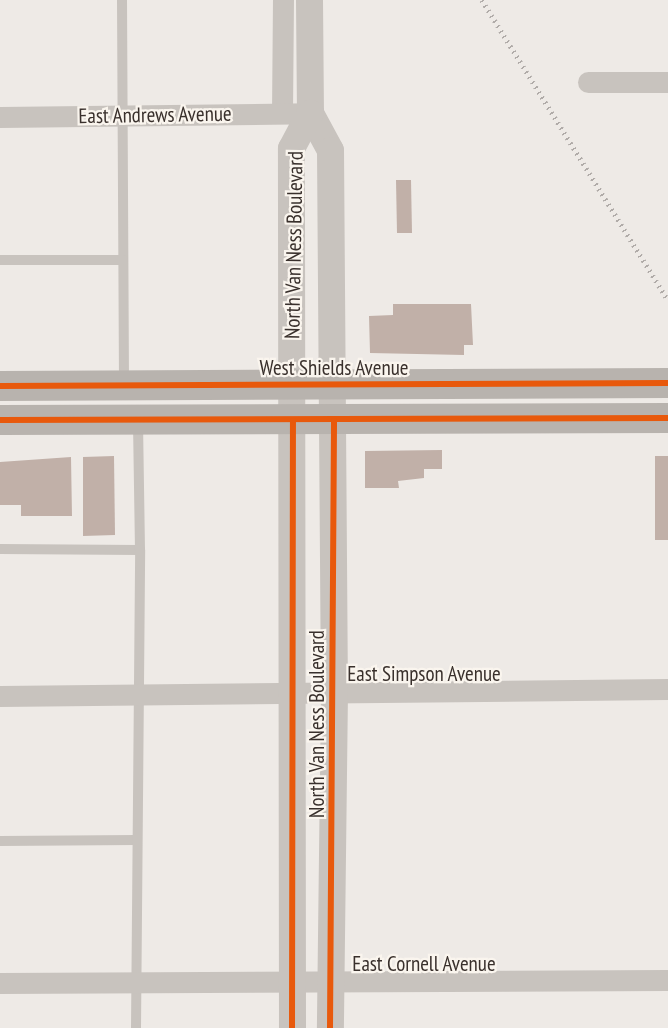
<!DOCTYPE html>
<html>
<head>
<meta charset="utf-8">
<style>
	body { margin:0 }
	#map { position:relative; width:668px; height:1028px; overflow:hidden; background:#eeeae6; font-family:"PT Sans Narrow",sans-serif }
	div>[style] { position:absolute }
	.building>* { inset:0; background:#c1b0a8 }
	.service>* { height:10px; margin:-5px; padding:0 5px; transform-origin:5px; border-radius:5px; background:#c8c3be }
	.minor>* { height:21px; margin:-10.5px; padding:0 10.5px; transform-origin:10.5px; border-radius:10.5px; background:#c8c3be }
	.tertiary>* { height:27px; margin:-13.5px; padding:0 13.5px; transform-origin:13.5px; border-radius:13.5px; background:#c8c3be }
	.secondary>* { height:30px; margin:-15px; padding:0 15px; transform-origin:15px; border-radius:15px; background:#b8b3ae }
	.rail>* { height:4.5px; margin-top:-2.25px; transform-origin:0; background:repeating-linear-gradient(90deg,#b0aba8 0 1.5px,transparent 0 6px) }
	.cycleway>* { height:6px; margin:-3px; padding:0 3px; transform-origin:3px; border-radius:3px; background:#e8590c }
	span { translate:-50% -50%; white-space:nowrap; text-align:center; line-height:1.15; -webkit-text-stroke:4.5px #faf5ee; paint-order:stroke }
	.street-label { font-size:21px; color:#39302c }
</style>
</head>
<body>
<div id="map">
	<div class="building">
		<div style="clip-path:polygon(396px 180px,411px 180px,412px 233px,397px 233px)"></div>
		<div style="clip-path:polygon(393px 304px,471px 304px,473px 345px,464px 345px,464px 355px,370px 353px,369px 316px,393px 315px)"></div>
		<div style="clip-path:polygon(442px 450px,442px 469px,424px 469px,424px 478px,398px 481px,399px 488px,365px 488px,365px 451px)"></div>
		<div style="clip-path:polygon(114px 456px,115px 535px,83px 536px,83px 457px)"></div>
		<div style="clip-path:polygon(655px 456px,668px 456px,668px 540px,655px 540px)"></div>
		<div style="clip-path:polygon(71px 457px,72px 516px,21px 516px,21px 505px,0 505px,0 462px)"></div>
	</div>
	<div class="service">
		<div style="left:122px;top:0;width:384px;rotate:89.7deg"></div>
		<div style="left:0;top:260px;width:123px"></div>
		<div style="left:0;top:549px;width:140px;rotate:0.4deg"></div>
		<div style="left:140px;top:550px;width:127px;rotate:-90.9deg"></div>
		<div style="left:0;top:841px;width:136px;rotate:-0.4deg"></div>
		<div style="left:136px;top:1028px;width:478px;rotate:-89.5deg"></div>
	</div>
	<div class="minor">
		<div style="left:588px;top:82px;width:80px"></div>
		<div style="left:282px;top:113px;width:113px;rotate:-89.5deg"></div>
		<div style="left:0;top:117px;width:310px;rotate:-0.7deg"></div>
		<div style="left:0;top:696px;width:668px;rotate:-0.6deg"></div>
		<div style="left:0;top:983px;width:668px;rotate:-0.26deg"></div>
	</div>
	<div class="tertiary">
		<div style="left:309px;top:0;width:113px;rotate:89.5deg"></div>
		<div style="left:310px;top:113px;width:42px;rotate:61.6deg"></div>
		<div style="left:330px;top:150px;width:541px;rotate:89.58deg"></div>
		<div style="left:334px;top:691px;width:337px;rotate:90.7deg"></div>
		<div style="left:292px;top:1028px;width:880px;rotate:-90.07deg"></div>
		<div style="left:291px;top:148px;width:40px;rotate:-62deg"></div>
	</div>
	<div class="secondary">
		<div style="left:0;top:386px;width:668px;rotate:-0.26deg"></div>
		<div style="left:0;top:420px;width:668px;rotate:-0.17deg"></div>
	</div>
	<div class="rail">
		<div style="left:482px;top:0;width:353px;rotate:58.2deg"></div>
	</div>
	<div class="cycleway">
		<div style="left:0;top:386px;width:668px;rotate:-0.26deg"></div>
		<div style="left:0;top:420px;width:668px;rotate:-0.17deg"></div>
		<div style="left:292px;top:1028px;width:607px;rotate:-89.91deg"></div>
		<div style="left:330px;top:1028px;width:607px;rotate:-89.62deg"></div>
	</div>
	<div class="street-label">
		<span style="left:155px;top:115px;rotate:-1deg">East Andrews Avenue</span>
		<span style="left:294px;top:245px;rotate:-89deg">North Van Ness Boulevard</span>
		<span style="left:334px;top:368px">West Shields Avenue</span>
		<span style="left:424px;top:674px">East Simpson Avenue</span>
		<span style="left:317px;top:724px;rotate:-90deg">North Van Ness Boulevard</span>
		<span style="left:424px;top:964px">East Cornell Avenue</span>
	</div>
</div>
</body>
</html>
